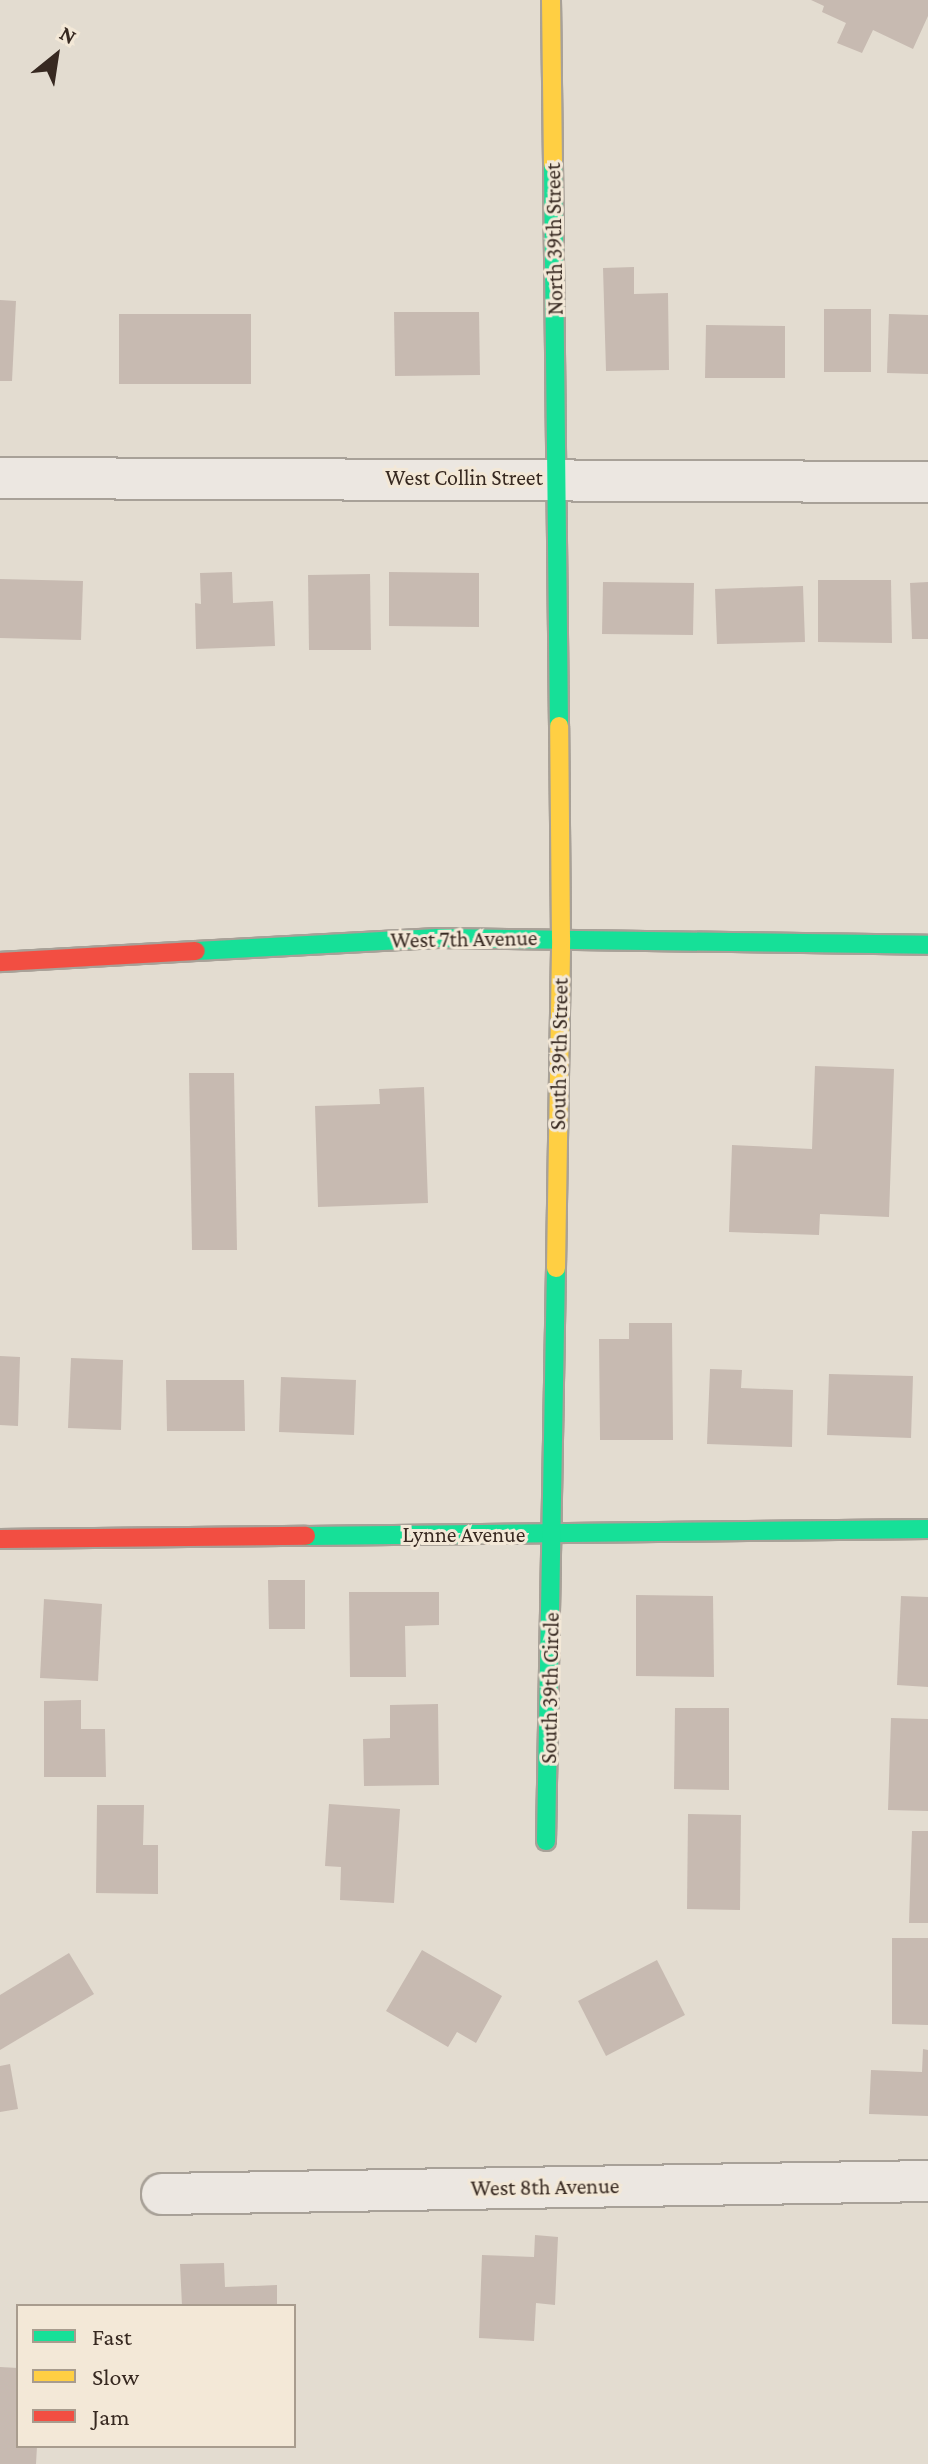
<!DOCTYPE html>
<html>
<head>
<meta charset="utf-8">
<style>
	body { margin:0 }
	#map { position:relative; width:928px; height:2464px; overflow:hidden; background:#e3dcd0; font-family:"Crimson Pro",serif }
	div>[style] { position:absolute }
	.building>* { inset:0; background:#c7bab1 }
	.roads { filter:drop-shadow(2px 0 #a8a198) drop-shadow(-2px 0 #a8a198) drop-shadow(0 2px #a8a198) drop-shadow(0 -2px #a8a198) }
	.street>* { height:40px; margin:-20px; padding:0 20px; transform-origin:20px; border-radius:20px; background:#ece7e1 }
	.fast>* { height:18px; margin:-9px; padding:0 9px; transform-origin:9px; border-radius:9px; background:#16e098 }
	.slow>* { height:18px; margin:-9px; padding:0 9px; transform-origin:9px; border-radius:9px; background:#ffcf43 }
	.jam>* { height:18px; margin:-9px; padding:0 9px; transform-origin:9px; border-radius:9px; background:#f24e42 }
	span { translate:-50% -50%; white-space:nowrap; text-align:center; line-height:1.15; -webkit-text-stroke:6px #f3e8d7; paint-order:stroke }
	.street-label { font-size:22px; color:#372921 }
	.legend { position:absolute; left:16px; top:2304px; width:280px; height:144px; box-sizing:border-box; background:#f3e8d7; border:2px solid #a89c8e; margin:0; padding:10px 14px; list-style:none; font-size:24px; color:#372921 }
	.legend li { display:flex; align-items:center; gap:16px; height:40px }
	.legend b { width:40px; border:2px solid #a89c8e }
	.north { position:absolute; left:16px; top:16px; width:80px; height:80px; -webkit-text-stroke:6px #f3e8d7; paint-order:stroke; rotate:30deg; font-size:22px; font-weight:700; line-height:32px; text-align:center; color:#372921 }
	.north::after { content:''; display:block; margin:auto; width:28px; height:36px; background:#372921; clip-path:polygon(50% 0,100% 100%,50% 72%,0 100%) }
</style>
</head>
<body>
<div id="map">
	<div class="building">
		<div style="clip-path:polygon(811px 0,928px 0,928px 16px,913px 49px,873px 30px,862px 53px,837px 43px,846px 23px,822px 12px,824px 6px)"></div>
		<div style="clip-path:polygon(634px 267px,634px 294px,668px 293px,669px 370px,606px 371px,603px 268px)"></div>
		<div style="clip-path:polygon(0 300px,16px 301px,12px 381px,0 381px)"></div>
		<div style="clip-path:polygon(824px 309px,871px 309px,871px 372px,824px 372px)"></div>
		<div style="clip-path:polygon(394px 312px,479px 312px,480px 375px,395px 376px)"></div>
		<div style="clip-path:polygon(119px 314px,251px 314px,251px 384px,119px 384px)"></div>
		<div style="clip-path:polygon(889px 314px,928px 315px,928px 374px,887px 373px)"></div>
		<div style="clip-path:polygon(706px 325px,785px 326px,785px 378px,705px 378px)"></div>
		<div style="clip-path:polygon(232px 572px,233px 603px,273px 601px,275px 646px,196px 649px,195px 603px,201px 604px,200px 573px)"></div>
		<div style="clip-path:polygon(389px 572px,479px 573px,479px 627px,389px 626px)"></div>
		<div style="clip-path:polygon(370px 574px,371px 650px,309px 650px,308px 575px)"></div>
		<div style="clip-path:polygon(0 579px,83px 581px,81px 640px,0 638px)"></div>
		<div style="clip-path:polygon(818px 580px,891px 580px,892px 643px,818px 642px)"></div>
		<div style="clip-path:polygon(603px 582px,694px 583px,693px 635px,602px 634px)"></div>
		<div style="clip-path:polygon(928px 582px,928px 639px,912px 639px,910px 583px)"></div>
		<div style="clip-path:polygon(803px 586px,805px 642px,717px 644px,715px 589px)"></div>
		<div style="clip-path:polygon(815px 1066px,894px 1069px,889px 1217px,820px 1214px,819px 1235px,729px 1232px,732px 1145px,812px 1149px)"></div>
		<div style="clip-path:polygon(189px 1073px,234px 1073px,237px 1250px,192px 1250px)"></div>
		<div style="clip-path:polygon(424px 1087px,428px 1203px,318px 1207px,315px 1106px,380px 1104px,379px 1089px)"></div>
		<div style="clip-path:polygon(629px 1323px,672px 1323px,673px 1440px,600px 1440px,599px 1339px,629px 1339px)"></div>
		<div style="clip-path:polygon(0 1356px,20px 1357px,18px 1426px,0 1425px)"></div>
		<div style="clip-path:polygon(71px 1358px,123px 1360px,121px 1430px,68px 1428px)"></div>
		<div style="clip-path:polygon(710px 1369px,742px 1370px,741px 1388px,793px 1390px,792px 1447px,707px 1444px)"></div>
		<div style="clip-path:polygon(829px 1374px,913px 1376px,911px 1438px,827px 1435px)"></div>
		<div style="clip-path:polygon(281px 1377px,356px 1380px,354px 1435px,279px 1432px)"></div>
		<div style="clip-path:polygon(166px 1380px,244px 1380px,245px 1431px,167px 1431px)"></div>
		<div style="clip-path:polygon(268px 1580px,305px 1580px,305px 1629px,269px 1629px)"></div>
		<div style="clip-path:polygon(349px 1592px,439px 1592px,439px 1625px,405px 1626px,406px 1677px,350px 1677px)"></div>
		<div style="clip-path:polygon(636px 1595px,713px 1596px,714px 1677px,636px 1676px)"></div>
		<div style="clip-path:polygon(901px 1596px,928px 1597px,928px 1687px,897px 1685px)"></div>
		<div style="clip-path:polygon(44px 1599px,102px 1604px,98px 1681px,40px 1678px)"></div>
		<div style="clip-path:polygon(81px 1700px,81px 1729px,105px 1729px,106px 1777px,44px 1777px,44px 1701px)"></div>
		<div style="clip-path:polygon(438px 1704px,439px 1785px,364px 1786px,363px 1739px,390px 1738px,390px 1705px)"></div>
		<div style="clip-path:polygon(675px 1708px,729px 1708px,729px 1790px,674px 1789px)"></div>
		<div style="clip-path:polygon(891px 1718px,928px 1719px,928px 1811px,888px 1810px)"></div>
		<div style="clip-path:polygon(329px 1804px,400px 1809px,394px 1903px,340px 1900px,341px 1867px,325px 1866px)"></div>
		<div style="clip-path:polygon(97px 1805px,144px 1805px,143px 1845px,158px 1845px,158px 1894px,96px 1893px)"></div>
		<div style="clip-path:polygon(688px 1814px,741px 1815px,740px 1910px,687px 1909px)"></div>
		<div style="clip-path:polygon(912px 1831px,928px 1831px,928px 1923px,909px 1923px)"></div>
		<div style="clip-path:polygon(892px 1938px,928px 1938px,928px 2025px,892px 2024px)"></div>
		<div style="clip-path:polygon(422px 1950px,502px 1996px,476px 2043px,457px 2032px,448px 2047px,386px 2011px)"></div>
		<div style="clip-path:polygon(69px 1953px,94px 1994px,0 2050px,0 1995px)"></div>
		<div style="clip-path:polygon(657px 1960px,685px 2015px,606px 2056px,578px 2001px)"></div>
		<div style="clip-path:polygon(923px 2049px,928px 2050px,928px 2116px,869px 2114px,871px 2070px,922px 2072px)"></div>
		<div style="clip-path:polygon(10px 2064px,18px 2109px,0 2112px,0 2066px)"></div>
		<div style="clip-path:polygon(535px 2235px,558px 2237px,555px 2305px,536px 2303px,534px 2341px,479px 2338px,482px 2255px,534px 2257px)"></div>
		<div style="clip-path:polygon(224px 2263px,225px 2287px,277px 2285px,277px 2306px,182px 2306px,180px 2264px)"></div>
		<div style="clip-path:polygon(0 2367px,18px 2368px,18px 2446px,37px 2446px,36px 2464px,0 2464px)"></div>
	</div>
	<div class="roads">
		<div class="street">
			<div style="left:0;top:478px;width:928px;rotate:0.25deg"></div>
			<div style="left:162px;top:2194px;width:766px;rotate:-0.97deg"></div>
		</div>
		<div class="fast">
			<div style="left:553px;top:164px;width:562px;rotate:89.39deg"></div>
			<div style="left:196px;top:951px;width:242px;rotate:-3.1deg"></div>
			<div style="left:438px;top:938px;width:490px;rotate:0.8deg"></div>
			<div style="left:306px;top:1536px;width:622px;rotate:-0.64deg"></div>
			<div style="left:546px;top:1841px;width:573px;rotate:-89deg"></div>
		</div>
		<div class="slow">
			<div style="left:551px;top:0;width:164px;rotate:89.3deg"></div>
			<div style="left:556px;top:1268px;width:330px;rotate:-89.1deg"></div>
			<div style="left:561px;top:938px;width:212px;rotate:-90.5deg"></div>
		</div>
		<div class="jam">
			<div style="left:0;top:962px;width:196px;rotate:-3.2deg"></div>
			<div style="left:0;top:1539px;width:306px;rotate:-0.6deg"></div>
		</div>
	</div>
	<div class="street-label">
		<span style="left:554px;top:239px;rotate:-91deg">North 39th Street</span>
		<span style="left:464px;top:478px">West Collin Street</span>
		<span style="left:464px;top:939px;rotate:-1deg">West 7th Avenue</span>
		<span style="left:559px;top:1054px;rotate:-89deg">South 39th Street</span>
		<span style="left:464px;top:1535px">Lynne Avenue</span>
		<span style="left:550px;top:1688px;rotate:-89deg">South 39th Circle</span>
		<span style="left:545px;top:2187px;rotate:-1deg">West 8th Avenue</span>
	</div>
	<ul class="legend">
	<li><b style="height:10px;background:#16e098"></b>Fast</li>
	<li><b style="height:10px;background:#ffcf43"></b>Slow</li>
	<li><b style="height:10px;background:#f24e42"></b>Jam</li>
	</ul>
	<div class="north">N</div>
</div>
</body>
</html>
